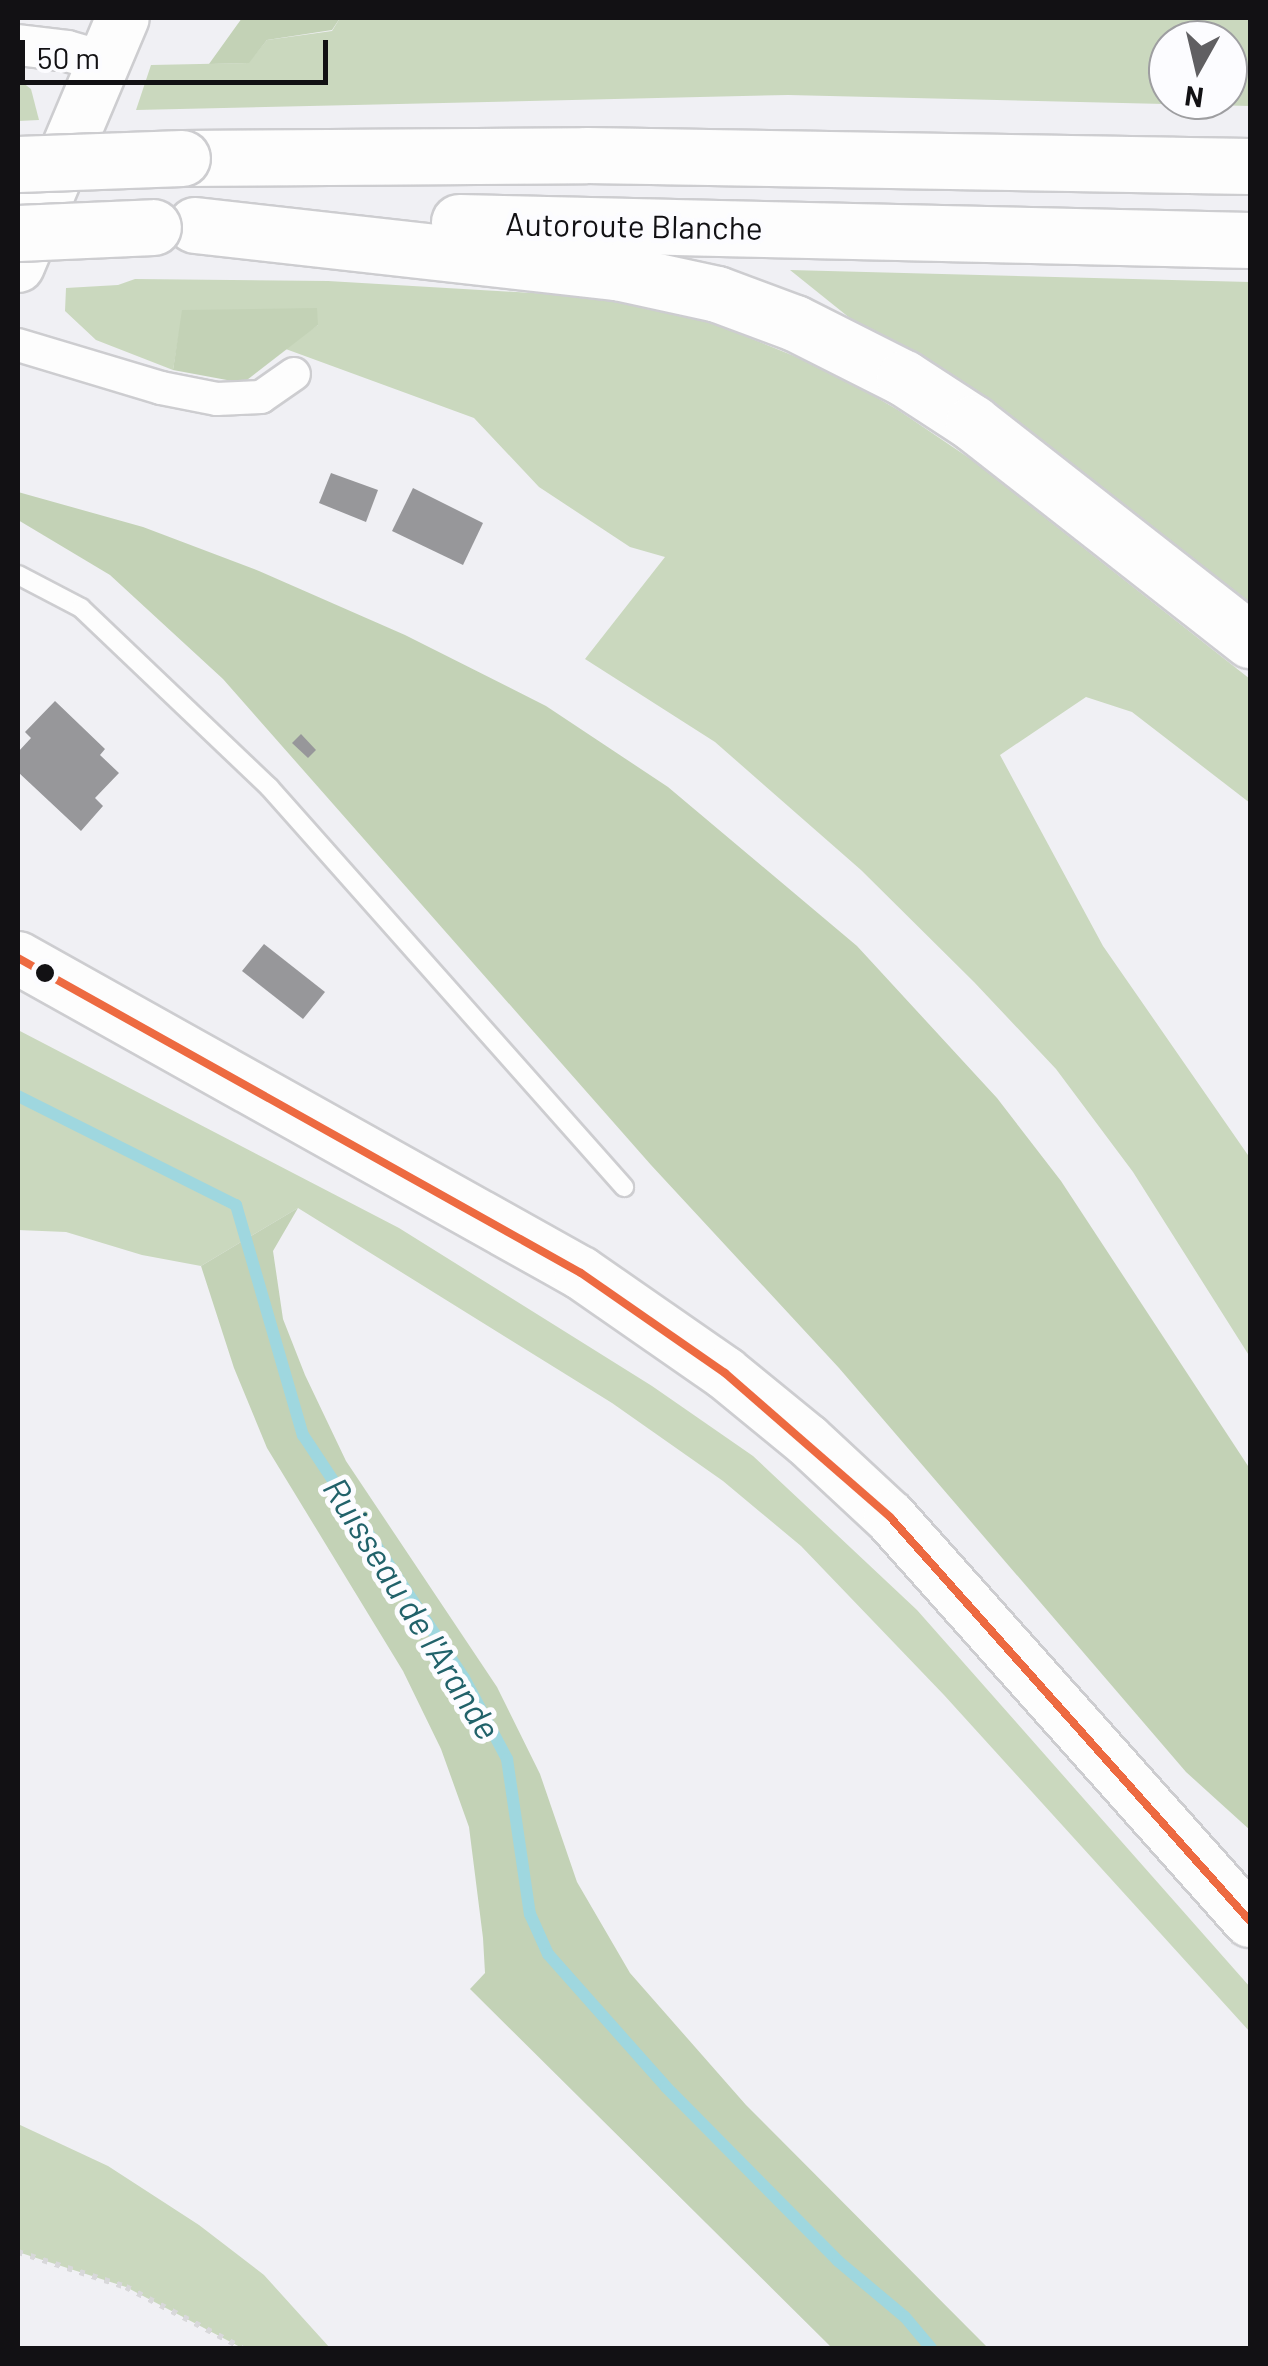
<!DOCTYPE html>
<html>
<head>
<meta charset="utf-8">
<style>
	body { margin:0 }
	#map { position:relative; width:1268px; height:2366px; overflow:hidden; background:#f0f0f4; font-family:Barlow,sans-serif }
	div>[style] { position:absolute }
	.green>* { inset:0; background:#cad8be }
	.forest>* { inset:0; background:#c3d2b6 }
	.stream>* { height:12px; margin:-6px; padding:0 6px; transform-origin:6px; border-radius:6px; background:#9fd7df }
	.building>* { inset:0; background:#97979a }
	.path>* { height:6px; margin-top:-3px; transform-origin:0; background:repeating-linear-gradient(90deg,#d8d8da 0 5px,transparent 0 13px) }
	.roads { filter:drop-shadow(2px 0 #cdcdd0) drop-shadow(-2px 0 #cdcdd0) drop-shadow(0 2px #cdcdd0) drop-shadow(0 -2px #cdcdd0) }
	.service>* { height:18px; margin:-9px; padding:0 9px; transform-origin:9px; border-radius:9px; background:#fdfdfd }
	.minor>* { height:32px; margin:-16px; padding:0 16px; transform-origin:16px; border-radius:16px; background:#fdfdfd }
	.tertiary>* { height:40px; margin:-20px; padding:0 20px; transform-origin:20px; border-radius:20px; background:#fdfdfd }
	.primary>* { height:52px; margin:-26px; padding:0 26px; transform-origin:26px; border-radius:26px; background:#fdfdfd }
	.motorway>* { height:55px; margin:-27.5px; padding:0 27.5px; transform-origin:27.5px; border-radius:27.5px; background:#fdfdfd }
	.bridges { filter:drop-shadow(2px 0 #cdcdd0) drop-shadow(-2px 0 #cdcdd0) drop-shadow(0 2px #cdcdd0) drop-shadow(0 -2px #cdcdd0) }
	.motorway-bridge>* { height:55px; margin:-27.5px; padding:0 27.5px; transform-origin:27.5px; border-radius:27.5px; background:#fdfdfd }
	.bus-1>* { height:8px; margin:-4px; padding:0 4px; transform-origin:4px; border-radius:4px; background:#ed6a41 }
	.dots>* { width:28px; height:28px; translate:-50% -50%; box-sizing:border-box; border:5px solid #fcfcff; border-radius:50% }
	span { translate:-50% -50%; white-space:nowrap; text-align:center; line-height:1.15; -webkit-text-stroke:10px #fcfcff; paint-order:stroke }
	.street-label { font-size:32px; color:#121114 }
	.water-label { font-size:35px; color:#21626a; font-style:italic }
	.frame { position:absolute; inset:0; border:20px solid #121114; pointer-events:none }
	.north { position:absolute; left:1148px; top:20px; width:100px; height:100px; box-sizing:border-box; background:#fcfcff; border:2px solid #9e9ea1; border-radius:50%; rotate:188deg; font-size:28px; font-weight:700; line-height:40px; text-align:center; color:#121114 }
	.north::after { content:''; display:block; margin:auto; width:35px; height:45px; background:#605f62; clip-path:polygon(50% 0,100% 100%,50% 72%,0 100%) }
	.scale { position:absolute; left:20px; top:40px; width:308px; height:45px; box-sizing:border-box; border:5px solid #121114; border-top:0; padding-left:12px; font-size:30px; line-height:35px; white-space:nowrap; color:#121114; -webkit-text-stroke:8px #fcfcff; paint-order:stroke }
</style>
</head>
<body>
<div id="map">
	<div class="green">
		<div style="clip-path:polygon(evenodd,340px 18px,1250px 18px,1250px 106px,788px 95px,136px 110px,151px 65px,248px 63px,267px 40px,332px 31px,340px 18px,1168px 40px,1228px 40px,1228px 100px,1168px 100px,1168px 40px)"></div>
		<div style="clip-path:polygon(18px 79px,31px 89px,39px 120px,18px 121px)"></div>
		<div style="clip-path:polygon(790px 270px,1250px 282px,1250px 606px,984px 399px,861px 327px)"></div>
		<div style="clip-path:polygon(135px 279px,328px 281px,583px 296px,653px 306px,718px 325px,831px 371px,898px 410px,972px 460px,1250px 679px,1250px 803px,1132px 712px,1086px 697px,1000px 755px,1103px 946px,1250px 1158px,1250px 1357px,1133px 1172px,1056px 1069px,974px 982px,861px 870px,715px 742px,585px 659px,665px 557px,630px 547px,539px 487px,474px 418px,283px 348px,318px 325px,183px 310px,173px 370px,96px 340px,65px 311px,66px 288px,118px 285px)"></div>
		<div style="clip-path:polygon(18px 1030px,399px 1228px,652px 1386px,753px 1456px,917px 1610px,1250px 1987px,1250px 2032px,944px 1695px,801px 1546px,723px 1481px,612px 1403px,298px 1208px,201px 1266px,142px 1255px,66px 1232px,18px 1230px)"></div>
		<div style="clip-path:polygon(18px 2124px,108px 2166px,199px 2225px,264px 2275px,330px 2348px,242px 2348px,126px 2287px,18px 2252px)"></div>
	</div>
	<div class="forest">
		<div style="clip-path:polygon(242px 18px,340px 18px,332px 30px,267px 40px,249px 63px,209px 64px)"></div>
		<div style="clip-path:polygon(317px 308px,318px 325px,243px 383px,173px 370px,182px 310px)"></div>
		<div style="clip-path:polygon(18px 492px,143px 527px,259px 571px,405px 635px,546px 706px,668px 787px,857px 946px,997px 1098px,1061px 1181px,1250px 1469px,1250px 1830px,1186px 1772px,839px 1368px,651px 1165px,223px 679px,110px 575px,18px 520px)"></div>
		<div style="clip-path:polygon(298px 1208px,273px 1251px,283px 1319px,305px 1375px,346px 1461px,497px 1687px,540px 1774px,577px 1882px,630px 1973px,746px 2105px,988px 2348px,832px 2348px,470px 1989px,485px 1973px,483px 1938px,469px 1827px,441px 1749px,403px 1671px,267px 1448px,234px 1368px,201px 1266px)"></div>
	</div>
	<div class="stream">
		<div style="left:18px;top:1096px;width:244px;rotate:26.6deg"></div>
		<div style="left:236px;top:1205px;width:240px;rotate:73.8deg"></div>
		<div style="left:303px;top:1435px;width:291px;rotate:56.5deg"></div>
		<div style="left:464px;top:1678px;width:92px;rotate:62deg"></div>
		<div style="left:507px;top:1759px;width:157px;rotate:81.6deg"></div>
		<div style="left:530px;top:1914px;width:44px;rotate:65.8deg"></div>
		<div style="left:548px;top:1954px;width:178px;rotate:48.4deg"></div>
		<div style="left:666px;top:2087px;width:245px;rotate:45.3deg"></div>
		<div style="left:838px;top:2261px;width:87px;rotate:39.9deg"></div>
		<div style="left:905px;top:2317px;width:40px;rotate:50deg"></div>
	</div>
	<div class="building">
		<div style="clip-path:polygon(331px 473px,378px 490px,366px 522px,319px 503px)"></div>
		<div style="clip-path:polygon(413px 488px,483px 523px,463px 565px,392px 531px)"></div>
		<div style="clip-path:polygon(55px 701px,105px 749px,100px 755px,119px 773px,95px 798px,103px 806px,81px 831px,18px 772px,18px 752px,31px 738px,25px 732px)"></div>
		<div style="clip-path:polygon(301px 734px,316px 750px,308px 758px,292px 743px)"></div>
		<div style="clip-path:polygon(264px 944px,325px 992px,303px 1019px,242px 971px)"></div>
	</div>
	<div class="path">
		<div style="left:18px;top:2252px;width:114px;rotate:18deg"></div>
		<div style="left:126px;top:2287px;width:131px;rotate:27.7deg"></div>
	</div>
	<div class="roads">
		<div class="service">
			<div style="left:18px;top:575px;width:71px;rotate:27.6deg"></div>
			<div style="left:81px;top:608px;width:260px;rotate:43.6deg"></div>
			<div style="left:269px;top:787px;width:535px;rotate:48.41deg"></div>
		</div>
		<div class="minor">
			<div style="left:18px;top:345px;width:149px;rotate:16.7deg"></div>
			<div style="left:161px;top:388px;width:57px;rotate:11.1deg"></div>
			<div style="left:217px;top:399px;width:44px;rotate:-2.6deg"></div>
			<div style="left:261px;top:397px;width:40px;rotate:-34.9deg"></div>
		</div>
		<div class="tertiary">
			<div style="left:18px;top:45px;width:49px;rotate:7deg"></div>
			<div style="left:67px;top:51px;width:40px;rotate:16deg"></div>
		</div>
		<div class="primary">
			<div style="left:18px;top:266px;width:269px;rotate:-67.1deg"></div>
			<div style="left:18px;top:958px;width:645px;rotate:29.23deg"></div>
			<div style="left:581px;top:1273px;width:175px;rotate:34.8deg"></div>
			<div style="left:725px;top:1373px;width:106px;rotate:39.3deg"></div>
			<div style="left:807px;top:1440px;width:113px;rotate:42.9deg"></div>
			<div style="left:890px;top:1517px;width:541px;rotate:48.3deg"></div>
		</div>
		<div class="motorway">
			<div style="left:182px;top:158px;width:404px;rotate:-0.4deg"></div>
			<div style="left:586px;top:155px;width:664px;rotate:0.95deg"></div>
			<div style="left:459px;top:222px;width:791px;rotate:1.3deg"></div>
			<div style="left:195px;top:225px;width:424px;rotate:6.4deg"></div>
			<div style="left:616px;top:272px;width:103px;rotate:12.3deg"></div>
			<div style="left:717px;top:294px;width:83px;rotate:20.4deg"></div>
			<div style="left:795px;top:323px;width:122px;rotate:26.8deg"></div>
			<div style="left:904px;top:378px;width:82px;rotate:33.1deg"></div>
			<div style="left:973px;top:423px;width:352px;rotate:38.1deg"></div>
		</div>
	</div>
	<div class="bridges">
		<div class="motorway-bridge">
			<div style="left:18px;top:164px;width:164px;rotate:-2.1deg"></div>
			<div style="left:18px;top:233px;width:135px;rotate:-2.5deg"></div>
		</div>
	</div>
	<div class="bus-1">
		<div style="left:18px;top:958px;width:645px;rotate:29.23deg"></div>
		<div style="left:581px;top:1273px;width:175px;rotate:34.8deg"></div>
		<div style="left:725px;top:1373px;width:219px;rotate:41.1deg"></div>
		<div style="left:890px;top:1517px;width:541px;rotate:48.3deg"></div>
	</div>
	<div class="dots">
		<div style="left:45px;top:973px;background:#121114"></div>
	</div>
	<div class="street-label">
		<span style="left:634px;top:225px;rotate:1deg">Autoroute Blanche</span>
	</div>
	<div class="water-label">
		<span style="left:413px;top:1608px;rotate:58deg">Ruisseau de l'Arande</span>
	</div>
	<div class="frame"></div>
	<div class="north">N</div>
	<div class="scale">50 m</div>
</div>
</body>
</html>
